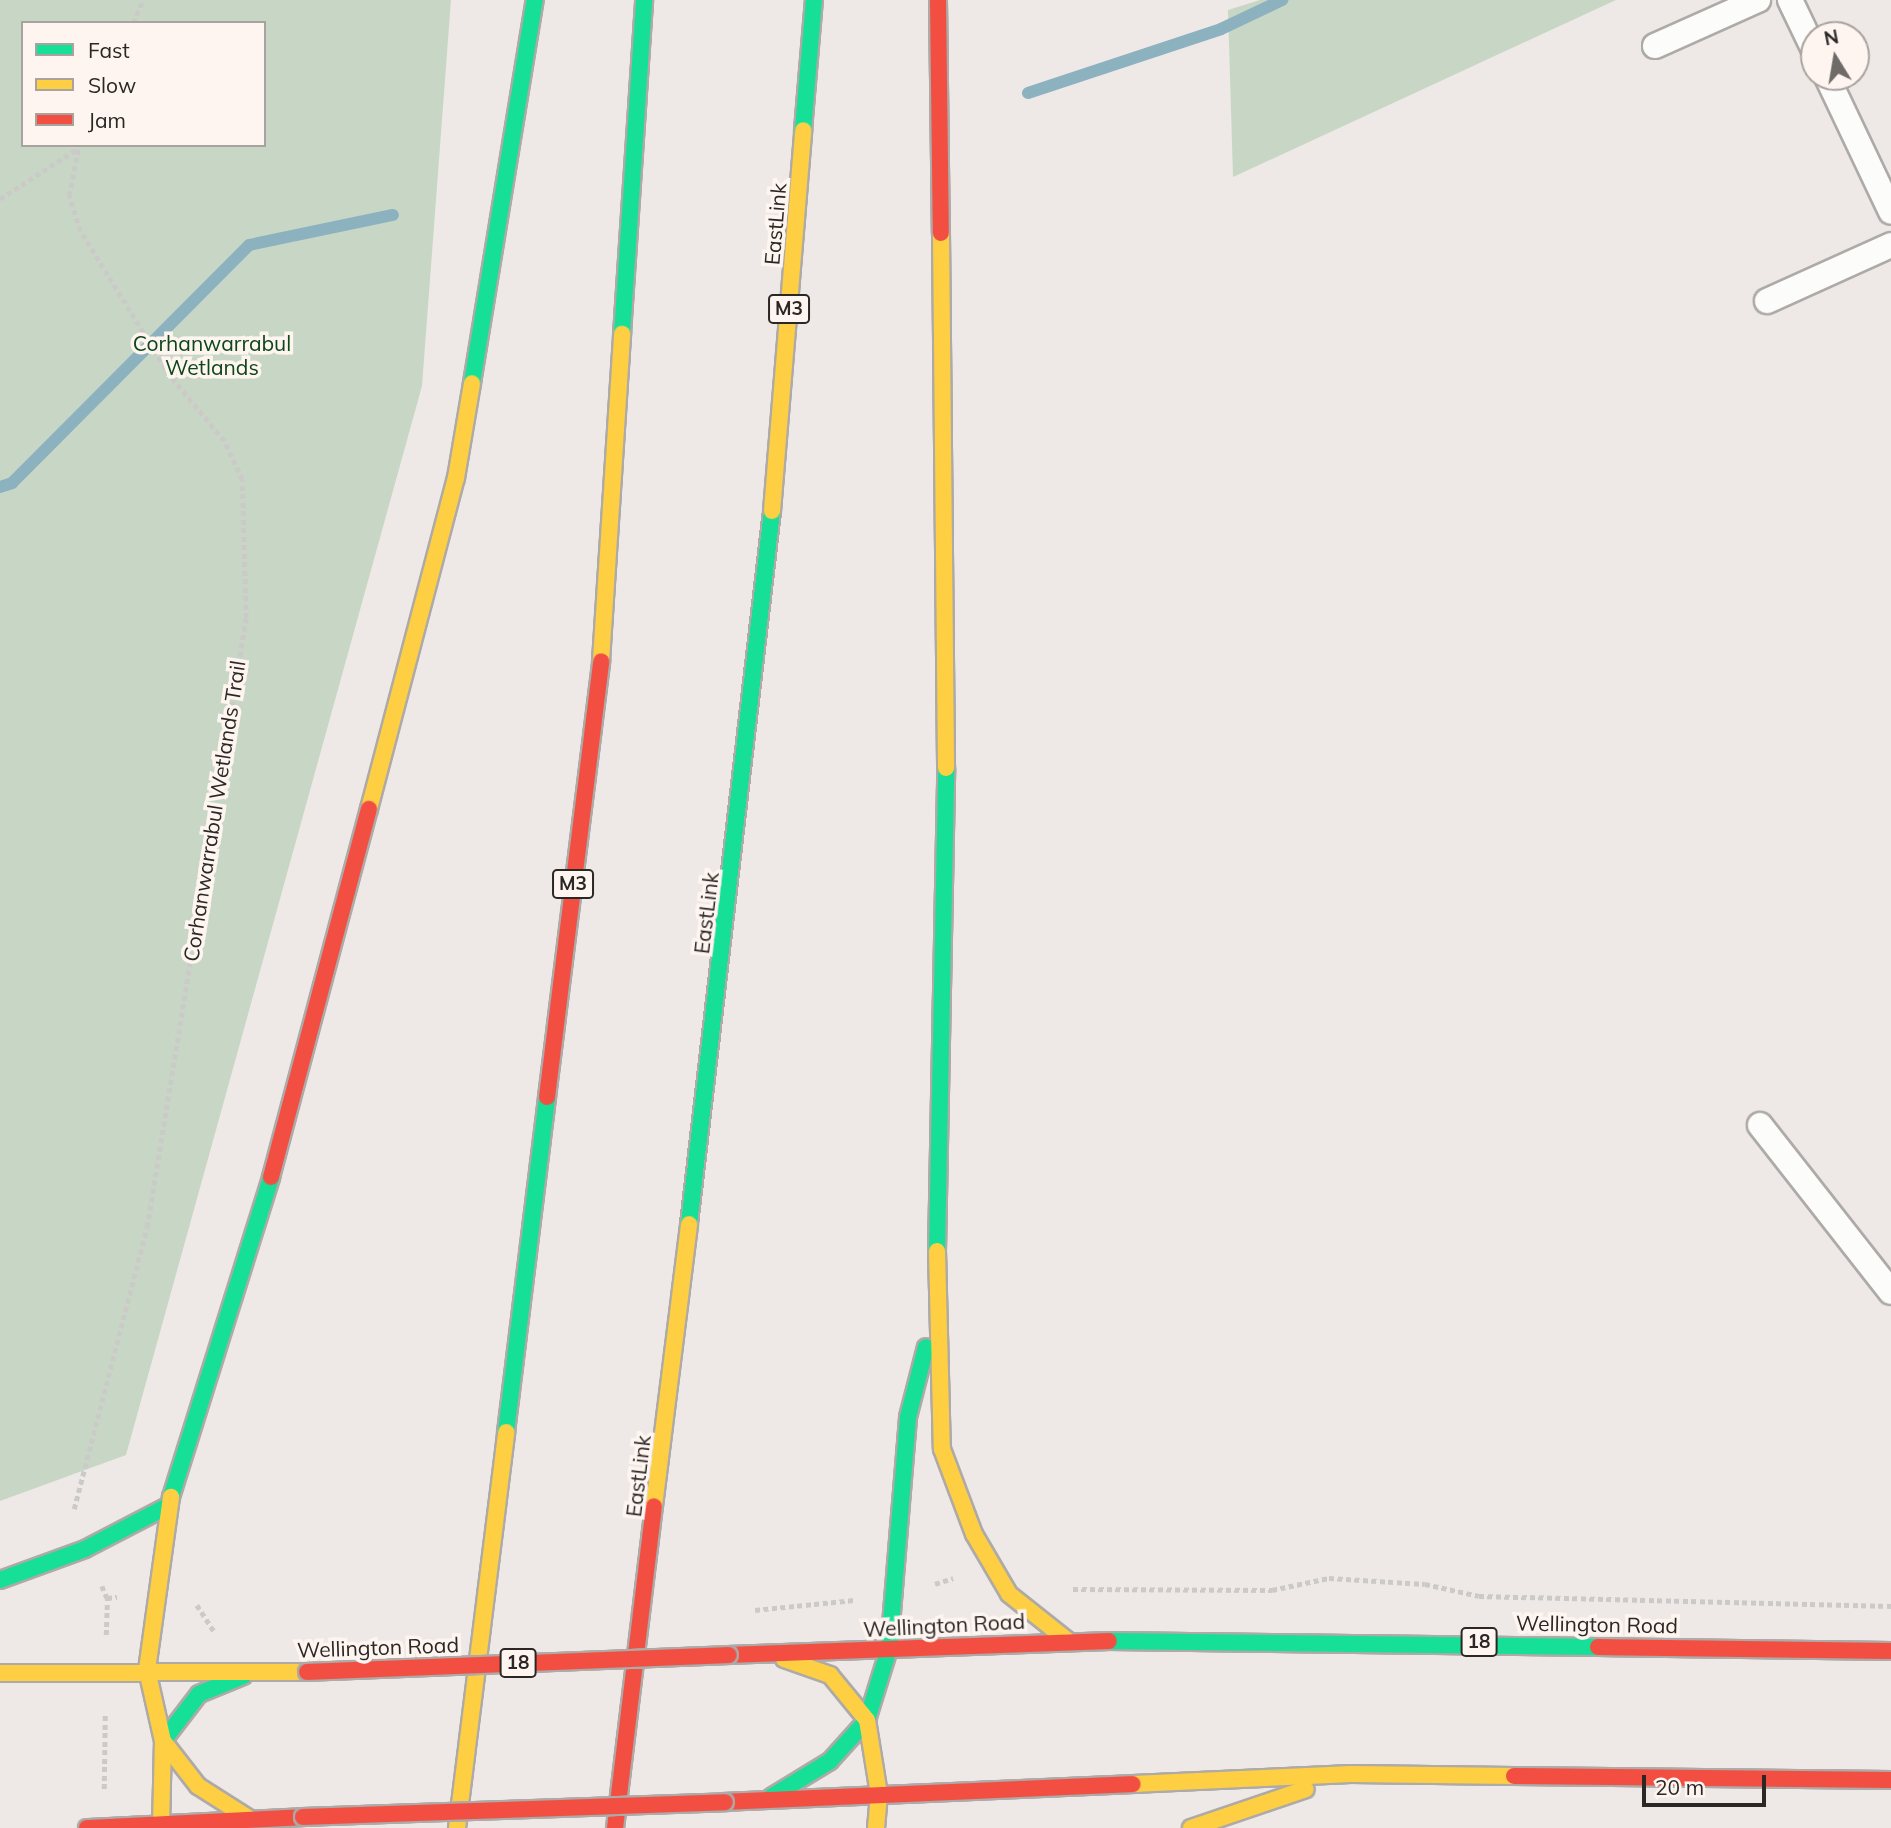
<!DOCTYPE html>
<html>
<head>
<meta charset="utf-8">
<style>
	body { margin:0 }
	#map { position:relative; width:1891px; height:1828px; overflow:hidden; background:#eee9e6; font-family:Mulish,sans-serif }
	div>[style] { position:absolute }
	.green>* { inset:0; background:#c8d7c5 }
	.stream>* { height:12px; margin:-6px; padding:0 6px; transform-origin:6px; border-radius:6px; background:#8db2bf }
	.path>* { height:4.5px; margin-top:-2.25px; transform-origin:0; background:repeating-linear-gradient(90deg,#cbcac9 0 5px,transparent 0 8.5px) }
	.roads { filter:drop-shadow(2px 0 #adaaa7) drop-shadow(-2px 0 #adaaa7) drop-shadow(0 2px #adaaa7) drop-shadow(0 -2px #adaaa7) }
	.lane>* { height:24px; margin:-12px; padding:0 12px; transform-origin:12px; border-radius:12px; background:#fcfcfb }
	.fast>* { height:16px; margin:-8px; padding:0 8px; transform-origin:8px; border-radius:8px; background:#16e098 }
	.slow>* { height:16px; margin:-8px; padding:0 8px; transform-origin:8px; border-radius:8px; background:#ffcf43 }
	.jam>* { height:16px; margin:-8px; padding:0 8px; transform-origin:8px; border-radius:8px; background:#f24e42 }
	.bridges { filter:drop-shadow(2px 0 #adaaa7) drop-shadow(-2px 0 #adaaa7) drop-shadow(0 2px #adaaa7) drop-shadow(0 -2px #adaaa7) }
	.jam-bridge>* { height:16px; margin:-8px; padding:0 8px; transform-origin:8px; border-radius:8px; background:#f24e42 }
	span { translate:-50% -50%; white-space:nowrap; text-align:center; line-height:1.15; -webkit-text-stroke:7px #fef5f0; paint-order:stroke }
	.shield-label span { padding:2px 5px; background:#fef5f0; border:2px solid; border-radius:5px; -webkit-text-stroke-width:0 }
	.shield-label { font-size:19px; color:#2a2725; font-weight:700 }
	.street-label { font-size:21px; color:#2a2725 }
	.park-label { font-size:21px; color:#0d4618 }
	.legend { position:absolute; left:21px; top:21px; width:245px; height:126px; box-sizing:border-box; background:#fef5f0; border:2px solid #a9a39f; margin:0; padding:9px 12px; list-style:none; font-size:21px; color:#2a2725 }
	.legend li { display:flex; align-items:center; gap:14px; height:35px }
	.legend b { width:35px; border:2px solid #a9a39f }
	.north { position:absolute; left:1800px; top:21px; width:70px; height:70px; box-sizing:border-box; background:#fef5f0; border:2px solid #a9a39f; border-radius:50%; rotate:349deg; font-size:19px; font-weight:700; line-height:28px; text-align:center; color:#2a2725 }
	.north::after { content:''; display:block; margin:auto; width:24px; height:32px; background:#6f6b69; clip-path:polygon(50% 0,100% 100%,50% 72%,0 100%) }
	.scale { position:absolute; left:1642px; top:1775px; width:124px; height:32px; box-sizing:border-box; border:4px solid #2a2725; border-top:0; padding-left:9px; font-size:21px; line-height:24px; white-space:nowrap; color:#2a2725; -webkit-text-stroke:5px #fef5f0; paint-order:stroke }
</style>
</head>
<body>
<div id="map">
	<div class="green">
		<div style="clip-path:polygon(evenodd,0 0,451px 0,422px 386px,126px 1455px,0 1501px,0 0,23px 23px,264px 23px,264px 145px,23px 145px,23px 23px)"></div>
		<div style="clip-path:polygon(1260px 0,1616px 0,1233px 177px,1228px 10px)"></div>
	</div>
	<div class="stream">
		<div style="left:1028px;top:93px;width:203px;rotate:-18.3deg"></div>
		<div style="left:1221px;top:29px;width:68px;rotate:-25.4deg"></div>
		<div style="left:0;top:487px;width:13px;rotate:-18deg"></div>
		<div style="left:12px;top:483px;width:336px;rotate:-45.1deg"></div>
		<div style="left:249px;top:245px;width:147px;rotate:-11.8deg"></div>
	</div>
	<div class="path">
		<div style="left:133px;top:23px;width:25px;rotate:-67deg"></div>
		<div style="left:0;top:199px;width:92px;rotate:-33deg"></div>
		<div style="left:74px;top:1509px;width:291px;rotate:-75.5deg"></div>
		<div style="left:147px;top:1227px;width:617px;rotate:-80.77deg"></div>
		<div style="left:246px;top:618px;width:138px;rotate:-91.7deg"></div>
		<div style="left:242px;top:480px;width:43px;rotate:-114.8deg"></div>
		<div style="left:224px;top:441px;width:85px;rotate:-129.7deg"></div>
		<div style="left:170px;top:376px;width:171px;rotate:-121.8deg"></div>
		<div style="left:80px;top:231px;width:37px;rotate:-107deg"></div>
		<div style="left:69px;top:196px;width:52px;rotate:-78.9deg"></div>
		<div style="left:935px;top:1584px;width:19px;rotate:-18deg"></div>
		<div style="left:102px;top:1586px;width:13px;rotate:67deg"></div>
		<div style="left:107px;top:1598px;width:10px;rotate:-6deg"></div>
		<div style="left:1073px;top:1589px;width:199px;rotate:0.3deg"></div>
		<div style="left:1272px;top:1590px;width:58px;rotate:-11.9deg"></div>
		<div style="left:1329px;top:1578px;width:96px;rotate:3.6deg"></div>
		<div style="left:1425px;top:1584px;width:55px;rotate:12.5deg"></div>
		<div style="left:1479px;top:1596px;width:412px;rotate:1.4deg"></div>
		<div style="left:197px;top:1605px;width:33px;rotate:57deg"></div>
		<div style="left:755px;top:1610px;width:100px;rotate:-5.8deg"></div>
		<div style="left:106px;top:1635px;width:37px;rotate:-88deg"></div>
		<div style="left:104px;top:1789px;width:76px;rotate:-89.2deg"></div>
	</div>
	<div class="roads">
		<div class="lane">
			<div style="left:1790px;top:0;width:55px;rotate:64.4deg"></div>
			<div style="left:1655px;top:46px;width:113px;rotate:-24.1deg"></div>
			<div style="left:1827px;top:77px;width:149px;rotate:64.6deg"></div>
			<div style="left:1767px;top:301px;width:136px;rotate:-24.3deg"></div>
			<div style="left:1760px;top:1125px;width:212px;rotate:51.9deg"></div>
		</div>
		<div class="fast">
			<div style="left:803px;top:130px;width:130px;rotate:-85.2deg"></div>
			<div style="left:622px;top:334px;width:335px;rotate:-86.2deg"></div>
			<div style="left:472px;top:383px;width:388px;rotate:-80.7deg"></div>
			<div style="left:689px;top:1224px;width:718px;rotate:-83.36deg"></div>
			<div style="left:937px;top:1251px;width:483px;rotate:-88.9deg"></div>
			<div style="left:506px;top:1432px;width:337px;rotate:-83deg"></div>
			<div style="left:171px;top:1497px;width:335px;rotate:-72.6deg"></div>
			<div style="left:0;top:1580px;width:90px;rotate:-20deg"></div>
			<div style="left:85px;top:1549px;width:93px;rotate:-27.4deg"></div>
			<div style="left:1109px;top:1641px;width:489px;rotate:0.7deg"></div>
			<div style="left:163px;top:1741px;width:59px;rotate:-52.5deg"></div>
			<div style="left:199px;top:1694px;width:48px;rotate:-22.2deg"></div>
			<div style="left:771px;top:1797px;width:69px;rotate:-31.4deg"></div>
			<div style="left:830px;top:1761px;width:55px;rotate:-47.9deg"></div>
			<div style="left:867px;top:1720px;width:74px;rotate:-72.8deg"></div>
			<div style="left:889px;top:1649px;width:233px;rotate:-85.3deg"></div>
			<div style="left:908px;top:1417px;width:72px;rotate:-75.6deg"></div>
		</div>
		<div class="slow">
			<div style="left:941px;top:233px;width:535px;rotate:89.46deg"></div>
			<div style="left:772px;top:511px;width:382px;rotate:-85.3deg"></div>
			<div style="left:601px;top:661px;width:328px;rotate:-86.3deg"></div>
			<div style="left:369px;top:809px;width:342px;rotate:-75.3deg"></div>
			<div style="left:456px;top:478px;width:96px;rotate:-80.4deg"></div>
			<div style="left:937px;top:1251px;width:198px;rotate:88.6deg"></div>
			<div style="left:942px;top:1449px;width:91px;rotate:69.4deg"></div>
			<div style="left:974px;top:1534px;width:69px;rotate:59.7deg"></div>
			<div style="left:1009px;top:1594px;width:74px;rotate:38.4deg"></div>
			<div style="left:654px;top:1506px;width:284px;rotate:-82.9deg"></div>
			<div style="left:784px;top:1659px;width:49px;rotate:19.2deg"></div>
			<div style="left:830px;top:1675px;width:58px;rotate:50.6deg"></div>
			<div style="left:867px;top:1720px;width:75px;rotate:80.8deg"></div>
			<div style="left:879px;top:1794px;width:34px;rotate:95deg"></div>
			<div style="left:0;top:1673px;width:307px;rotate:-0.2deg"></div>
			<div style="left:163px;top:1741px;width:57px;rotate:52.1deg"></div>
			<div style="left:198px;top:1786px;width:62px;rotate:32.4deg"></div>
			<div style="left:1133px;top:1784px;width:218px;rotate:-2.6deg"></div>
			<div style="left:1351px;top:1774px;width:163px;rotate:0.7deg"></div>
			<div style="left:161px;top:1828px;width:87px;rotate:-88.7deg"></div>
			<div style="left:163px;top:1741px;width:73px;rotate:-102.7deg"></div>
			<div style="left:147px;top:1670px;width:175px;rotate:-82.1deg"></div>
			<div style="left:457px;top:1828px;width:399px;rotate:-82.9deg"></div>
			<div style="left:1191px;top:1828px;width:121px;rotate:-18.7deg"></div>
		</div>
		<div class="jam">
			<div style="left:938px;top:0;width:233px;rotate:89.3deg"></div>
			<div style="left:547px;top:1097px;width:439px;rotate:-82.9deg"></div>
			<div style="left:271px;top:1177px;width:381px;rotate:-75.1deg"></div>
			<div style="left:1598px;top:1647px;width:293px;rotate:0.8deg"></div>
			<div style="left:729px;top:1655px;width:380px;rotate:-2.1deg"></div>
			<div style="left:1514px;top:1776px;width:377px;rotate:0.6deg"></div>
			<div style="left:725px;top:1802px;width:408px;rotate:-2.5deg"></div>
			<div style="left:87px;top:1828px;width:216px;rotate:-2.9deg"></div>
			<div style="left:615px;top:1828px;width:324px;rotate:-83.1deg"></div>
		</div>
	</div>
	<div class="bridges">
		<div class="jam-bridge">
			<div style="left:307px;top:1672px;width:422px;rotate:-2.3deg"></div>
			<div style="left:303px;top:1817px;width:422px;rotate:-2deg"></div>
		</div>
	</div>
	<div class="shield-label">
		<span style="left:789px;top:309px">M3</span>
		<span style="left:573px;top:884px">M3</span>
		<span style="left:1479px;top:1642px">18</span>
		<span style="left:518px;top:1663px">18</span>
	</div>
	<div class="street-label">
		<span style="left:775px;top:224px;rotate:-85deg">EastLink</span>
		<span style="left:214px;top:811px;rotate:-81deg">Corhanwarrabul Wetlands Trail</span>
		<span style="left:706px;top:913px;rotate:-83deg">EastLink</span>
		<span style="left:638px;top:1476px;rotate:-83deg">EastLink</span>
		<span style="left:1597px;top:1624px;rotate:1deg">Wellington Road</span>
		<span style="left:944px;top:1625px;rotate:-3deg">Wellington Road</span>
		<span style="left:378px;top:1647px;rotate:-2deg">Wellington Road</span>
	</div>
	<div class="park-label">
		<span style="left:212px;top:355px">Corhanwarrabul<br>Wetlands</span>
	</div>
	<ul class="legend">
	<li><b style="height:9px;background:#16e098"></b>Fast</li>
	<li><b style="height:9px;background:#ffcf43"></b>Slow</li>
	<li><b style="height:9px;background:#f24e42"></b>Jam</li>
	</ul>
	<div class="north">N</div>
	<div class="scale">20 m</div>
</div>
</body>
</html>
